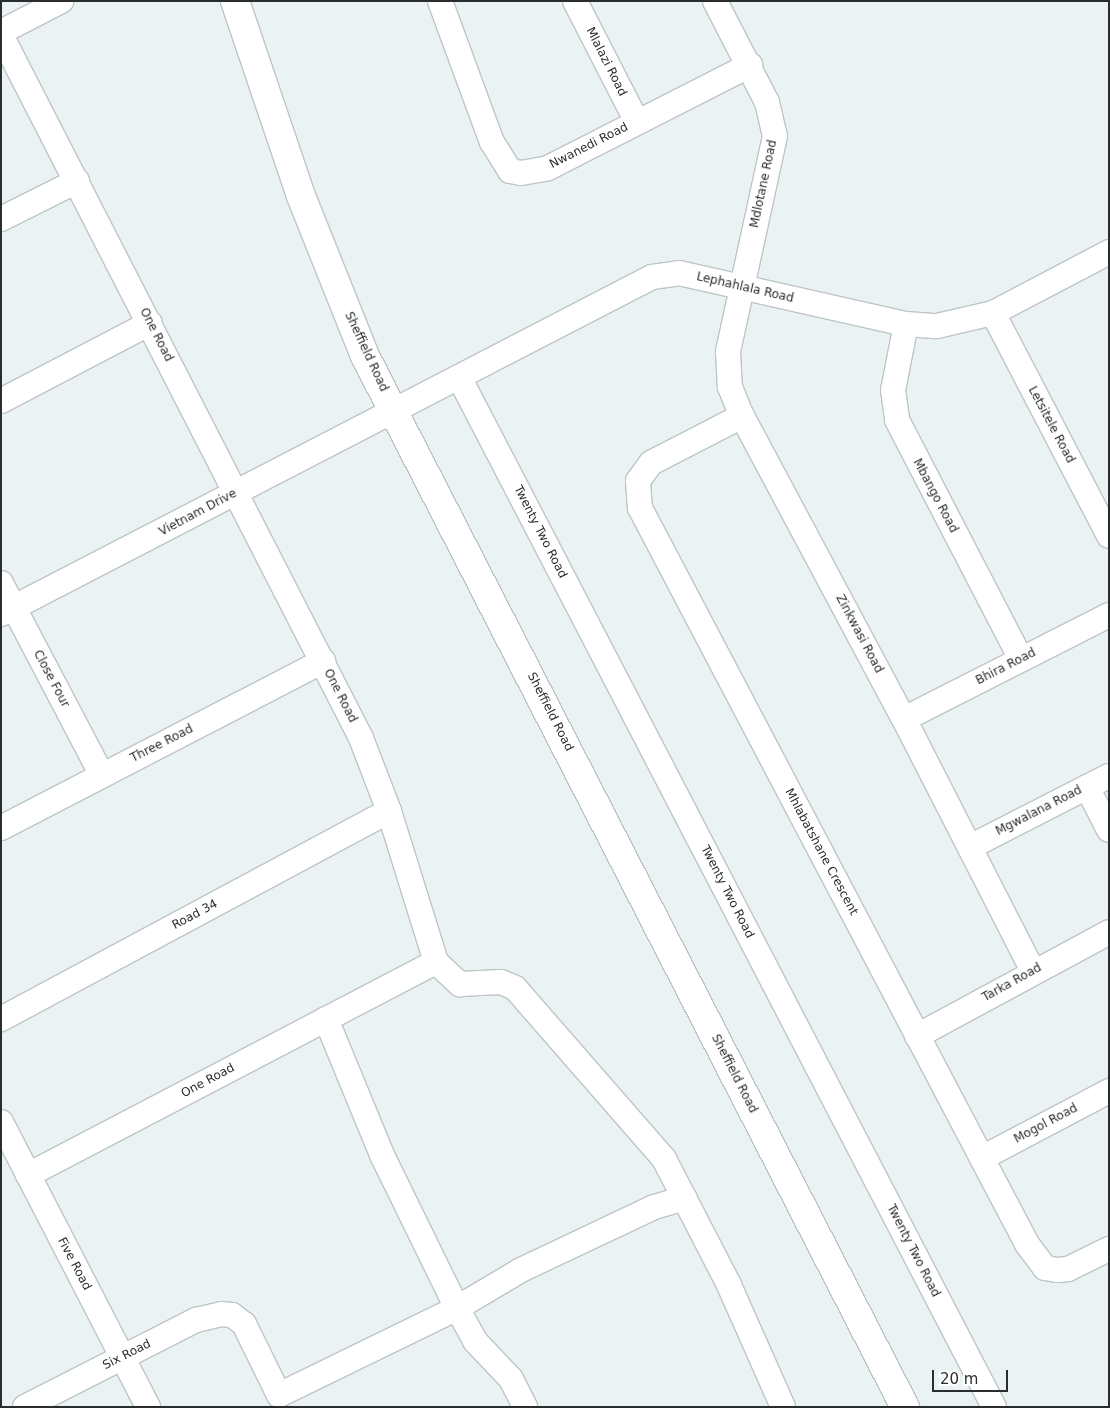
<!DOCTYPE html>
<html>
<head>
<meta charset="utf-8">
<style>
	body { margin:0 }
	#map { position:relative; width:1110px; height:1408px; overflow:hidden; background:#ebf2f4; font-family:"DejaVu Sans",sans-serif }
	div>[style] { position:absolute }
	.roads { filter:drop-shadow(1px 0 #bec5c6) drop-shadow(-1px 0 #bec5c6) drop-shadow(0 1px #bec5c6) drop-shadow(0 -1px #bec5c6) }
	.street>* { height:24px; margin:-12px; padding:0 12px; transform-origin:12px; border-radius:12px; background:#fff }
	.secondary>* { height:28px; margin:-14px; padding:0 14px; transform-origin:14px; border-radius:14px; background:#fff }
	span { translate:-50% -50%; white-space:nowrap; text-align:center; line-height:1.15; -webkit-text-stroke:4px #fff; paint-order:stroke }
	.street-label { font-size:12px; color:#2a2d2d }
	.frame { position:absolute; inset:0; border:2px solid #2a2d2d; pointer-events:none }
	.scale { position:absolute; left:932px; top:1370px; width:76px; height:22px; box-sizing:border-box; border:2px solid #2a2d2d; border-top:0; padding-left:6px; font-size:15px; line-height:18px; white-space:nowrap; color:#2a2d2d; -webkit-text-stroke:4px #fff; paint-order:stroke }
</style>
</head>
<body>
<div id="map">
	<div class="roads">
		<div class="street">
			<div style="left:440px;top:1px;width:150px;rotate:69.8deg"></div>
			<div style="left:492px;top:142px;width:34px;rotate:58deg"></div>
			<div style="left:510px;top:171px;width:11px;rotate:10deg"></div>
			<div style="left:521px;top:173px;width:27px;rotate:-10deg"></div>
			<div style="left:548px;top:168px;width:227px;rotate:-27deg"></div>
			<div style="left:575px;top:1px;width:136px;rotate:62.9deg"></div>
			<div style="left:715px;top:1px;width:114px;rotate:62.8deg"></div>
			<div style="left:767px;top:102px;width:35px;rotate:77deg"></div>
			<div style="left:775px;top:136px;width:221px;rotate:102.3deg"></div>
			<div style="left:728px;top:352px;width:35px;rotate:87deg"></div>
			<div style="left:730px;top:387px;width:31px;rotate:68deg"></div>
			<div style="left:742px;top:416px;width:344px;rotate:61.9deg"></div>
			<div style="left:904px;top:719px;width:283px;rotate:62.9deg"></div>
			<div style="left:1px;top:32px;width:68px;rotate:-27.3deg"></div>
			<div style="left:1px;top:35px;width:790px;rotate:62.88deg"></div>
			<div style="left:361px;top:738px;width:78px;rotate:69deg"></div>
			<div style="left:389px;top:811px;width:158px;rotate:72.7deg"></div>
			<div style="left:436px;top:962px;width:33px;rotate:43deg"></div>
			<div style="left:460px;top:984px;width:41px;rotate:-2.8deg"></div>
			<div style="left:501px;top:982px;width:15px;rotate:23deg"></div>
			<div style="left:515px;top:988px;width:227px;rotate:48.9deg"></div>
			<div style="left:664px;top:1159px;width:142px;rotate:62.7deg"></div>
			<div style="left:729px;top:1285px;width:133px;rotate:66.1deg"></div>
			<div style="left:1px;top:219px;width:85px;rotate:-26.6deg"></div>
			<div style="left:993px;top:313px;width:251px;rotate:62.5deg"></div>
			<div style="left:906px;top:324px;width:67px;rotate:101.1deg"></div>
			<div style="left:893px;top:390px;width:30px;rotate:82deg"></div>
			<div style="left:897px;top:420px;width:269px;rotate:62.6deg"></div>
			<div style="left:459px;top:377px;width:1161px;rotate:62.55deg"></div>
			<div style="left:1px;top:401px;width:168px;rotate:-27.6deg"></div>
			<div style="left:742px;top:416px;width:102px;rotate:152.7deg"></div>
			<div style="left:651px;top:463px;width:22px;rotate:126deg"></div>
			<div style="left:638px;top:481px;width:27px;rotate:86deg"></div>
			<div style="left:640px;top:508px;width:832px;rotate:62.26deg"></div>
			<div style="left:1027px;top:1244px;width:30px;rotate:53deg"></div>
			<div style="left:1045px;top:1268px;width:13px;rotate:9deg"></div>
			<div style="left:1058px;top:1270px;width:10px;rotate:-6deg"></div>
			<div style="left:1068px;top:1269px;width:46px;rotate:-26deg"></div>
			<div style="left:1px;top:583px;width:217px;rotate:62.3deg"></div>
			<div style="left:1px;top:614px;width:733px;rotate:-27.37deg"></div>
			<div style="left:652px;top:277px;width:27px;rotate:-8deg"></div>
			<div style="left:679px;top:273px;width:233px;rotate:12.7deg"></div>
			<div style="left:906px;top:324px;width:31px;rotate:4deg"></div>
			<div style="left:937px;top:326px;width:57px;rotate:-13.1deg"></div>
			<div style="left:993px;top:313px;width:131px;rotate:-27.7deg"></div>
			<div style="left:904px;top:719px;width:230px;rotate:-26.9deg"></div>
			<div style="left:1087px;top:787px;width:48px;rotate:62.9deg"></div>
			<div style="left:1px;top:828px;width:363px;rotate:-27.4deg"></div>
			<div style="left:970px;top:847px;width:156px;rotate:-27.1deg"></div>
			<div style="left:1px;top:1019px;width:440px;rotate:-28.2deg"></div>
			<div style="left:326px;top:1019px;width:147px;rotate:67.6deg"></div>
			<div style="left:382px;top:1155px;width:170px;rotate:63.9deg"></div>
			<div style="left:457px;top:1308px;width:38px;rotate:61deg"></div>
			<div style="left:475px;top:1341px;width:52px;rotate:46.5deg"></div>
			<div style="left:511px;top:1379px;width:31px;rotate:63deg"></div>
			<div style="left:917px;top:1036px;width:218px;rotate:-28.4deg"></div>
			<div style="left:1px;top:1122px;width:321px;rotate:62.7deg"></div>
			<div style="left:982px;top:1158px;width:144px;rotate:-27.8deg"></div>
			<div style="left:28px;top:1175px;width:460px;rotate:-27.6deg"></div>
			<div style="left:25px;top:1407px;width:192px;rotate:-27deg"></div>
			<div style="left:196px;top:1320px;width:26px;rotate:-13deg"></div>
			<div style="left:221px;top:1314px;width:11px;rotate:5deg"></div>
			<div style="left:232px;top:1315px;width:15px;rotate:37deg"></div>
			<div style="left:244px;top:1324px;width:79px;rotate:63.8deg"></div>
			<div style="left:279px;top:1395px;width:198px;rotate:-26deg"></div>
			<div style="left:457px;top:1308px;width:74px;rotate:-30.7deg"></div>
			<div style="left:521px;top:1270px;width:147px;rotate:-25.3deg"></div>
			<div style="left:654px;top:1207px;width:32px;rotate:-16deg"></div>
		</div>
		<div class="secondary">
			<div style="left:235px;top:1px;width:206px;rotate:71.3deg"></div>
			<div style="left:301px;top:196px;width:172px;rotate:68.2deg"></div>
			<div style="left:365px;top:356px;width:1182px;rotate:62.81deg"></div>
		</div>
	</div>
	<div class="street-label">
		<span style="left:606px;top:62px;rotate:63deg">Mlalazi Road</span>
		<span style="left:589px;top:146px;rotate:-27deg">Nwanedi Road</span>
		<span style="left:764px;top:184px;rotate:-78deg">Mdlotane Road</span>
		<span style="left:745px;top:288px;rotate:13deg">Lephahlala Road</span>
		<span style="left:156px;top:335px;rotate:63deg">One Road</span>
		<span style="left:366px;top:352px;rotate:65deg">Sheffield Road</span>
		<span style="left:1051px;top:425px;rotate:62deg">Letsitele Road</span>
		<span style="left:935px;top:496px;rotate:62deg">Mbango Road</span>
		<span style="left:198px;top:513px;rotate:-28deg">Vietnam Drive</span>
		<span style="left:540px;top:532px;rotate:63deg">Twenty Two Road</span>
		<span style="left:859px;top:634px;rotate:62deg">Zinkwasi Road</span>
		<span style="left:1006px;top:667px;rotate:-27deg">Bhira Road</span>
		<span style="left:51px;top:679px;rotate:62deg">Close Four</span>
		<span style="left:340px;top:696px;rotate:63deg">One Road</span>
		<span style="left:550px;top:712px;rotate:63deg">Sheffield Road</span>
		<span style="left:162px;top:744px;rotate:-27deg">Three Road</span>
		<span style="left:1039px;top:811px;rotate:-27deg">Mgwalana Road</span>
		<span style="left:821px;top:852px;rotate:62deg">Mhlabatshane Crescent</span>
		<span style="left:727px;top:892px;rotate:63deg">Twenty Two Road</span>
		<span style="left:195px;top:915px;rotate:-28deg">Road 34</span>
		<span style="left:1012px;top:983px;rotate:-29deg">Tarka Road</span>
		<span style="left:734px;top:1074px;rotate:63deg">Sheffield Road</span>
		<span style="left:208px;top:1081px;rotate:-28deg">One Road</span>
		<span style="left:1046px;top:1124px;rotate:-28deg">Mogol Road</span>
		<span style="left:913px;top:1251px;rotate:63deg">Twenty Two Road</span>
		<span style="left:74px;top:1264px;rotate:62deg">Five Road</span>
		<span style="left:127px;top:1355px;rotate:-27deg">Six Road</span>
	</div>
	<div class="frame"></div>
	<div class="scale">20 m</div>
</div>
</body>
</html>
